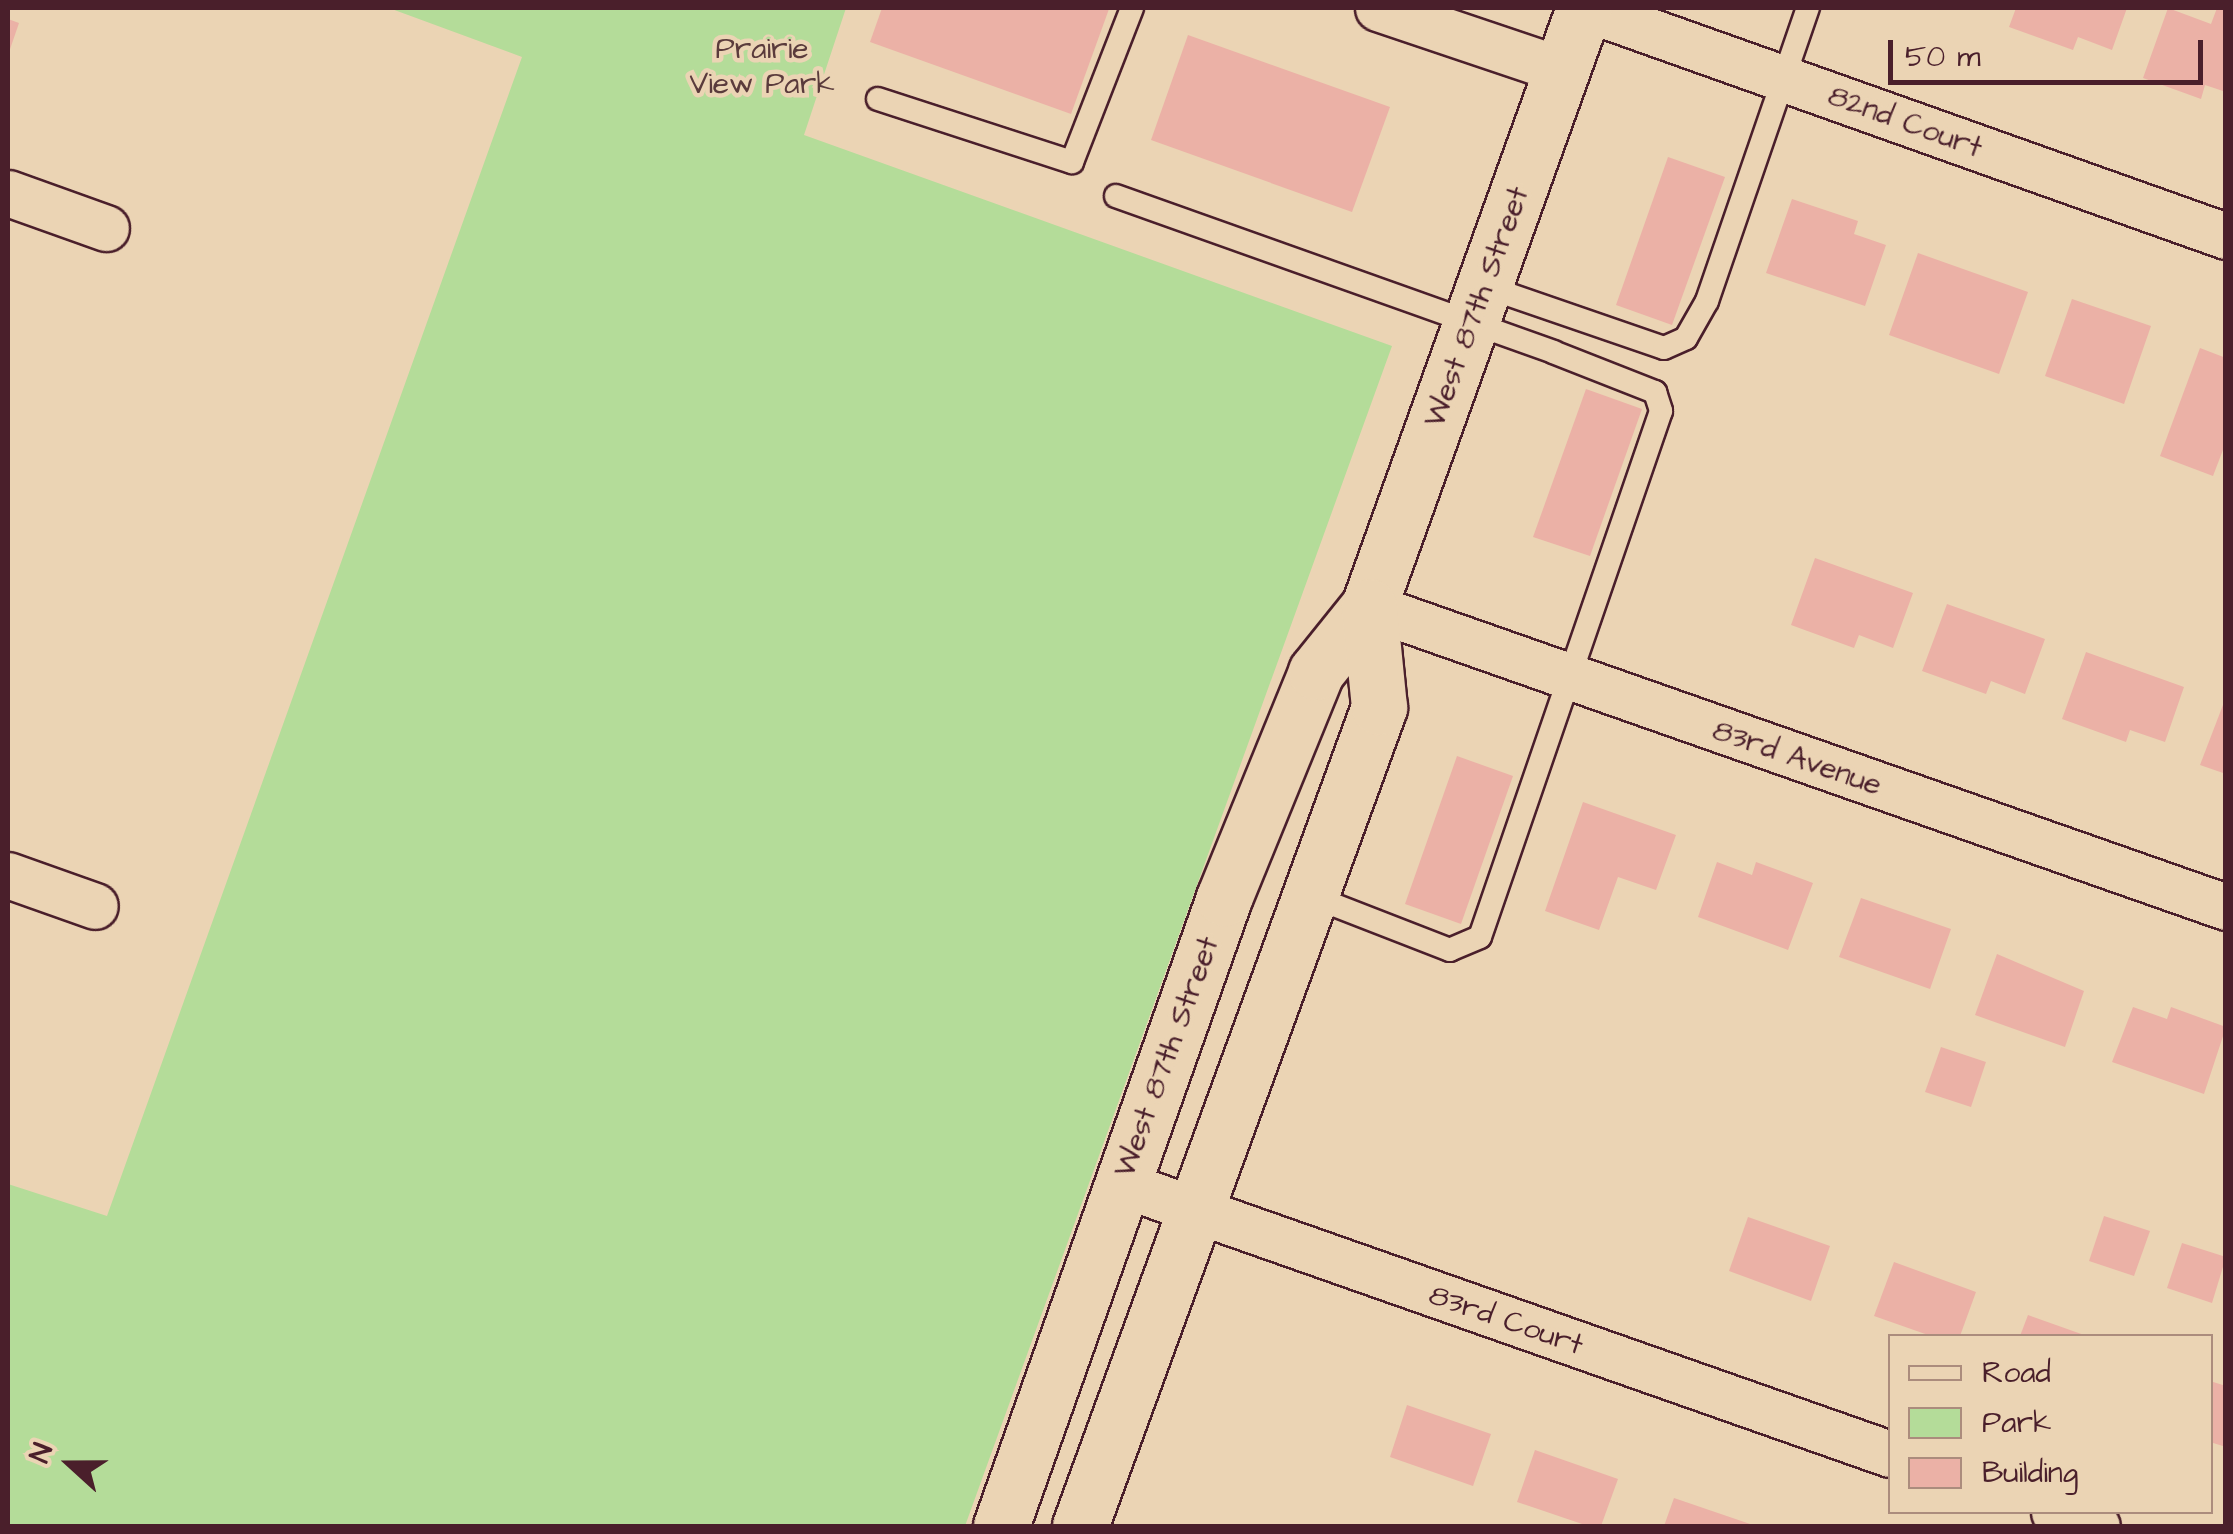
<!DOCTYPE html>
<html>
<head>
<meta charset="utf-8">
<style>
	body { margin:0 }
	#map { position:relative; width:2233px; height:1534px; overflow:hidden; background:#ebd4b4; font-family:"Architects Daughter",sans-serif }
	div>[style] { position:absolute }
	.green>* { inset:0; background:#b4dc99 }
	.building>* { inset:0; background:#ebb1a6 }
	.roads { filter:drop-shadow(2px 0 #4a1f2b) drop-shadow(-2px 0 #4a1f2b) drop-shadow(0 2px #4a1f2b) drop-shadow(0 -2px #4a1f2b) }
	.lane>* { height:22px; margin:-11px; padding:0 11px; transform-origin:11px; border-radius:11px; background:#ebd4b4 }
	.street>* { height:45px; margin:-22.5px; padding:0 22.5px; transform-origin:22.5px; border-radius:22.5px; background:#ebd4b4 }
	.secondary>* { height:55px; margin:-27.5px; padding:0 27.5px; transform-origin:27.5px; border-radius:27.5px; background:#ebd4b4 }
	span { translate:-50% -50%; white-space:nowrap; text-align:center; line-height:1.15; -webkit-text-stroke:9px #ebd4b4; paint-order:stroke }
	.park-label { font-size:30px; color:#5a3b3c }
	.street-label { font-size:30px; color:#4a1f2b }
	.frame { position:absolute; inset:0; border:10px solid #4a1f2b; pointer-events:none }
	.legend { position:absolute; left:1888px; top:1334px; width:325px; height:180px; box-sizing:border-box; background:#ebd4b4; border:2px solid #ab8c7d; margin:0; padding:12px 18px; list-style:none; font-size:30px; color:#4a1f2b }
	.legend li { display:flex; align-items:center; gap:20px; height:50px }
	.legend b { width:50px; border:2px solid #ab8c7d }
	.north { position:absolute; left:20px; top:1414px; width:100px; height:100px; -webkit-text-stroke:8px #ebd4b4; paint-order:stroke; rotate:291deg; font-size:28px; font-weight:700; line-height:40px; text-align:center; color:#4a1f2b }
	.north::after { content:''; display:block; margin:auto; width:35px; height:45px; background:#4a1f2b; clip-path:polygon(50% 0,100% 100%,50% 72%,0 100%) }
	.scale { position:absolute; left:1888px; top:40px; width:315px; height:45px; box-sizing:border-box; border:5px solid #4a1f2b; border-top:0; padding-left:12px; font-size:30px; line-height:35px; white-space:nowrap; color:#4a1f2b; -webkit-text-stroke:8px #ebd4b4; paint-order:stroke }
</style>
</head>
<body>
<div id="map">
	<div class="green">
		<div style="clip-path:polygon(389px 8px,846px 8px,804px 135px,1392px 346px,965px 1526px,8px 1526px,8px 1184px,107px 1216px,522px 57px)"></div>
	</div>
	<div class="building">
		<div style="clip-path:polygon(882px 8px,1106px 8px,1109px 9px,1071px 114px,870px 42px)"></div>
		<div style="clip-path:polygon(2016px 8px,2127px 8px,2112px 50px,2078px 37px,2073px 50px,2009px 27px)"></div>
		<div style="clip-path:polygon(2168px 8px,2211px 24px,2217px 8px,2226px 8px,2226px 92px,2205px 85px,2201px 99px,2143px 78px)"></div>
		<div style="clip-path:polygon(8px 19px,19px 23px,8px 55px)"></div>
		<div style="clip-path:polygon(1188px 35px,1390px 107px,1352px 212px,1151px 140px)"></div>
		<div style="clip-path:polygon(1668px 157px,1725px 177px,1672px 325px,1616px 305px)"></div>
		<div style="clip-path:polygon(1792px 199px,1858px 221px,1854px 234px,1886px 245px,1865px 306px,1766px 273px)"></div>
		<div style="clip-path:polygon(1918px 253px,2028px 292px,1999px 374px,1889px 335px)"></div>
		<div style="clip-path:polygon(2072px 299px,2151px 326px,2124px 404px,2045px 376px)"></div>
		<div style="clip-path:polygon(2200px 348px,2226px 358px,2226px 442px,2213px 476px,2160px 456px)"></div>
		<div style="clip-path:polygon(1586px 389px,1642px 409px,1590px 556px,1533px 537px)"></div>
		<div style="clip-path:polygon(1815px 558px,1913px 593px,1893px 648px,1859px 635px,1854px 648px,1791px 625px)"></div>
		<div style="clip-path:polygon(1947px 604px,2045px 639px,2025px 694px,1991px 681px,1986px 694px,1922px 671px)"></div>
		<div style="clip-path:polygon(2086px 652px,2184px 687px,2165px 742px,2130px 730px,2126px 742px,2062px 719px)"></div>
		<div style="clip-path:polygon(2226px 697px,2226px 774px,2200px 765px)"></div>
		<div style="clip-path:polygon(1457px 756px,1513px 776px,1461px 924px,1405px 904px)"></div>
		<div style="clip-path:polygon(1583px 802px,1676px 835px,1656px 890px,1618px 877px,1599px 930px,1545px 911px)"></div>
		<div style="clip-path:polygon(1717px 862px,1752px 875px,1756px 862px,1813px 883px,1788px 950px,1698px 917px)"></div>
		<div style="clip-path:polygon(1861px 898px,1951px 929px,1930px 989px,1839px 957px)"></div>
		<div style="clip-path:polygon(1997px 954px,2084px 991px,2065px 1047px,1975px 1015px)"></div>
		<div style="clip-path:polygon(2133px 1007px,2167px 1019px,2171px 1007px,2226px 1027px,2204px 1094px,2112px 1062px)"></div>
		<div style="clip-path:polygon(1941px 1047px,1986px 1062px,1971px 1107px,1925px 1092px)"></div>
		<div style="clip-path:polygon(2104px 1216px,2150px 1231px,2134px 1276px,2089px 1261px)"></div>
		<div style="clip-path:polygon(1748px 1217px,1830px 1246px,1811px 1301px,1729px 1271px)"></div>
		<div style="clip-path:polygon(2182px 1243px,2226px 1257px,2212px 1303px,2167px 1288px)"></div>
		<div style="clip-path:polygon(1894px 1262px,1976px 1292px,1960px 1336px,1931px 1336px,1874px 1316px)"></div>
		<div style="clip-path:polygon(2028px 1315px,2087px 1336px,2020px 1336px)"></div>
		<div style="clip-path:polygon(2210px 1381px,2226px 1386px,2226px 1447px,2210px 1442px)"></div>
		<div style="clip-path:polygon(1407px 1405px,1491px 1434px,1473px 1486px,1390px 1457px)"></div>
		<div style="clip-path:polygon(1535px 1450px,1618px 1479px,1601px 1526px,1588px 1526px,1517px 1502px)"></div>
		<div style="clip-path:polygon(1674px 1498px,1756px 1526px,1664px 1526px)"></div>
	</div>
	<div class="roads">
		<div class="lane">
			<div style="left:878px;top:99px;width:204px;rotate:18deg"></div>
			<div style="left:1072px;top:162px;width:165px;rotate:-68.7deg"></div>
			<div style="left:1116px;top:196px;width:464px;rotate:19.6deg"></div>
			<div style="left:1553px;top:352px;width:110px;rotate:21.4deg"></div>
			<div style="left:1655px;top:392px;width:20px;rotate:72deg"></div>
			<div style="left:1661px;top:411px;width:556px;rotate:108.99deg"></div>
			<div style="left:1480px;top:937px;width:33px;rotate:157deg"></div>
			<div style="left:1450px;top:950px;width:149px;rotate:-158.8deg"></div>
			<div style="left:1484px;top:286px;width:190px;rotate:19deg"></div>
			<div style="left:1664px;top:348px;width:24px;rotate:-24deg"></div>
			<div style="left:1686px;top:338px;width:43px;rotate:-60.4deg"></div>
			<div style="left:1707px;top:301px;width:310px;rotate:-71deg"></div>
		</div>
		<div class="street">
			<div style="left:1378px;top:8px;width:194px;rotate:18.6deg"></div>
			<div style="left:1585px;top:8px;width:680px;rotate:19.58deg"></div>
			<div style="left:8px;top:193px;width:104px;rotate:19.7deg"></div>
			<div style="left:1369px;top:606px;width:908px;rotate:19.35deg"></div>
			<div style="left:8px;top:875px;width:92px;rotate:19.6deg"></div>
			<div style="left:1122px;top:1184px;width:814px;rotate:19.37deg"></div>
			<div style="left:2054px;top:1512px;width:45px;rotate:18deg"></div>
		</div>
		<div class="secondary">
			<div style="left:1001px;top:1526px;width:666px;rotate:-70.45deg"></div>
			<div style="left:1224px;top:898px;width:244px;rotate:-67.8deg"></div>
			<div style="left:1316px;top:672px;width:85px;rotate:-51.2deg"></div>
			<div style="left:1369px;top:606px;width:635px;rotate:-70.22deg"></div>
			<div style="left:1080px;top:1526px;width:872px;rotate:-69.94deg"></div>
			<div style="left:1379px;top:707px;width:101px;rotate:-95.7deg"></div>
		</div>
	</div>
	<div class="park-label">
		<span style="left:762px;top:66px">Prairie<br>View Park</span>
	</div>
	<div class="street-label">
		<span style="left:1905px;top:122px;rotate:20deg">82nd Court</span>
		<span style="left:1477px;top:307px;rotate:-70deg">West 87th Street</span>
		<span style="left:1797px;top:758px;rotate:19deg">83rd Avenue</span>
		<span style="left:1167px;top:1057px;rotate:-70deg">West 87th Street</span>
		<span style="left:1506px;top:1320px;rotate:19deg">83rd Court</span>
	</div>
	<div class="frame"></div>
	<ul class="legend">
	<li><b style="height:12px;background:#ebd4b4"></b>Road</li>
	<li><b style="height:28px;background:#b4dc99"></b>Park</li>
	<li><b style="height:28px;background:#ebb1a6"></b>Building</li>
	</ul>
	<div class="north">N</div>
	<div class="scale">50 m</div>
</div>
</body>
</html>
